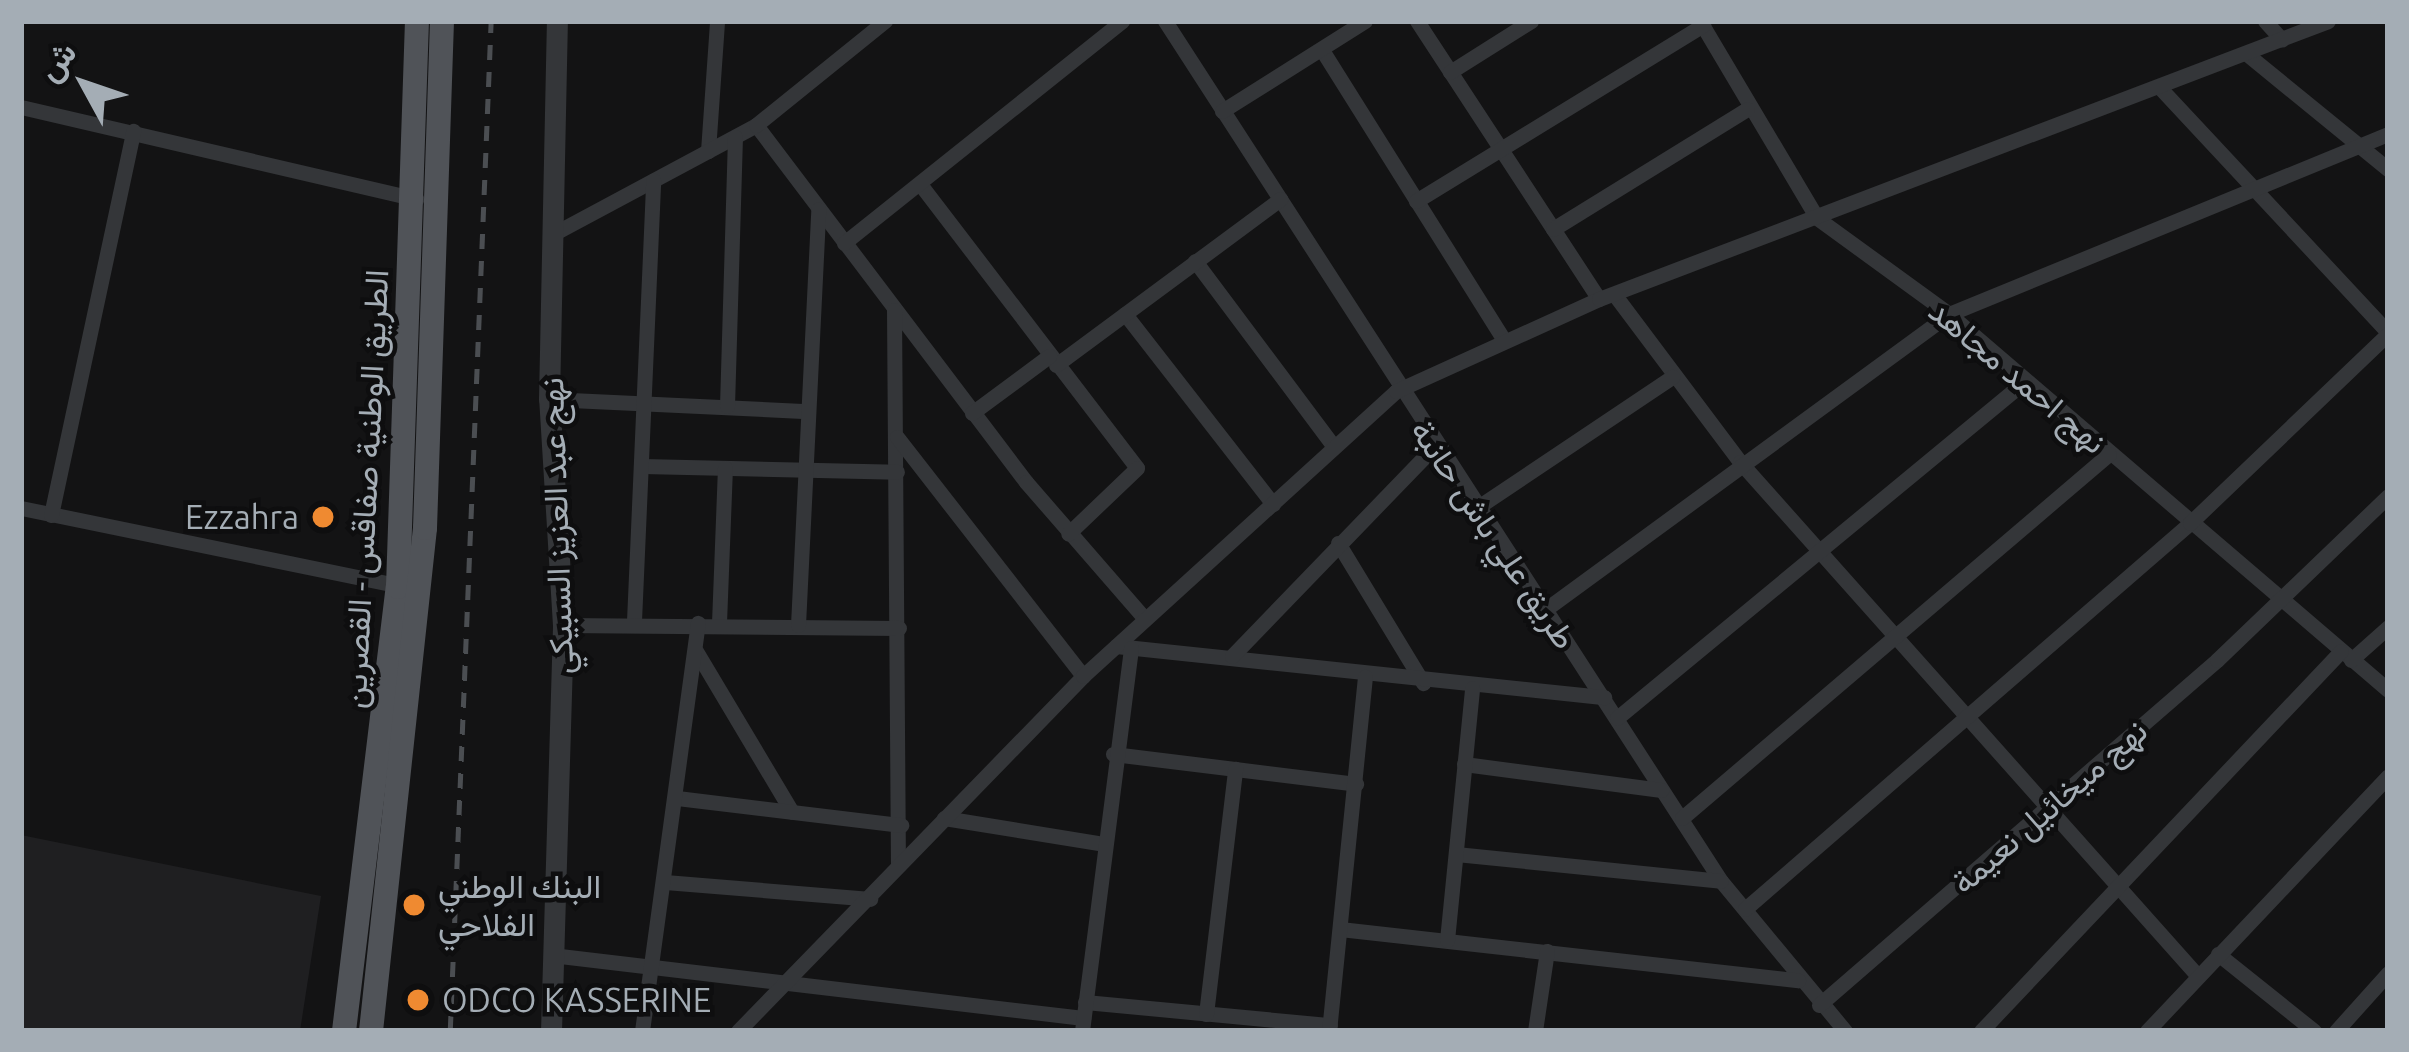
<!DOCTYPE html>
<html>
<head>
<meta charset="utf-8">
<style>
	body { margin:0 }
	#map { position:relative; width:2409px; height:1052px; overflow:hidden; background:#131314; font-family:Ubuntu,Vazirmatn,sans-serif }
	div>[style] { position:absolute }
	.built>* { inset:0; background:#1f1f21 }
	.minor>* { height:15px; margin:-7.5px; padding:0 7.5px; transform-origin:7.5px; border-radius:7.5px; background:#343639 }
	.tertiary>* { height:21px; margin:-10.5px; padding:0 10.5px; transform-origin:10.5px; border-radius:10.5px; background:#343639 }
	.primary>* { height:24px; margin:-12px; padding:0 12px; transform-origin:12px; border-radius:12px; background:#505358 }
	.rail>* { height:4.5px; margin-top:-2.25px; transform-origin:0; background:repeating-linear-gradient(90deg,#4b4e52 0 15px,transparent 0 27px) }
	.dots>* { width:33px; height:33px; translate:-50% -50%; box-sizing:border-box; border:6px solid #0e0e0f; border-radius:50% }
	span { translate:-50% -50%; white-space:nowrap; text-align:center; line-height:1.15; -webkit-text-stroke:9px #0e0e0f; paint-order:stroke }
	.street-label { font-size:33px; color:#a4adb5 }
	.poi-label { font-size:33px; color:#a4adb5 }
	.right { translate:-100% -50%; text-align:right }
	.left { translate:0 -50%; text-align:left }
	.frame { position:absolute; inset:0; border:24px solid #a4adb5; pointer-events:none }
	.north { position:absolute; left:24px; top:24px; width:120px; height:120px; -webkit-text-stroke:9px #0e0e0f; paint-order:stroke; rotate:310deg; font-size:33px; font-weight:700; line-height:48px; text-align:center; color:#a4adb5 }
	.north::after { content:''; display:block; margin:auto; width:42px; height:54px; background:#a4adb5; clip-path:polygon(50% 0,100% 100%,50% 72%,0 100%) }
</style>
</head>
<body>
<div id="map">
	<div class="built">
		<div style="clip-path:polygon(21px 835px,321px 896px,300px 1031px,21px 1031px)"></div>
	</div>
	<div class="minor">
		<div style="left:1165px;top:21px;width:1024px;rotate:57.12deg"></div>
		<div style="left:1721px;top:881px;width:195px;rotate:50.4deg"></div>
		<div style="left:1417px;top:21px;width:332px;rotate:56.8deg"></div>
		<div style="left:1700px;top:21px;width:229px;rotate:59.3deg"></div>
		<div style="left:1817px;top:218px;width:163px;rotate:36deg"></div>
		<div style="left:1949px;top:314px;width:578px;rotate:40.58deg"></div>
		<div style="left:2265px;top:21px;width:25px;rotate:48deg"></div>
		<div style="left:1322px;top:50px;width:342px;rotate:57.9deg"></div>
		<div style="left:2248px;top:55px;width:181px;rotate:39.2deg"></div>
		<div style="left:1450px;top:72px;width:96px;rotate:-32.2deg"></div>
		<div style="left:2162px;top:90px;width:331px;rotate:47deg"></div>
		<div style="left:21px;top:107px;width:406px;rotate:13.1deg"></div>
		<div style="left:1222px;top:111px;width:169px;rotate:-32.2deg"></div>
		<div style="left:756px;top:125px;width:448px;rotate:52.9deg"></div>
		<div style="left:1026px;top:482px;width:181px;rotate:49deg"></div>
		<div style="left:708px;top:151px;width:130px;rotate:-86deg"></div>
		<div style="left:920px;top:184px;width:357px;rotate:52.6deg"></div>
		<div style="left:1137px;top:468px;width:95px;rotate:136.3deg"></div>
		<div style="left:1416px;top:201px;width:337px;rotate:-31.5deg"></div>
		<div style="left:1553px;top:229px;width:228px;rotate:-31.7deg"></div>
		<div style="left:553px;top:234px;width:230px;rotate:-28.2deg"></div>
		<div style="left:756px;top:125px;width:166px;rotate:-38.9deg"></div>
		<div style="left:844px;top:243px;width:356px;rotate:-38.6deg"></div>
		<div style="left:1195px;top:261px;width:232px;rotate:53.2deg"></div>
		<div style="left:1614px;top:294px;width:210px;rotate:53.1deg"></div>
		<div style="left:1740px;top:462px;width:688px;rotate:48.3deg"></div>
		<div style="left:894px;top:310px;width:555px;rotate:89.59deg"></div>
		<div style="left:1125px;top:314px;width:241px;rotate:52.1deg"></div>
		<div style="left:1056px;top:365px;width:279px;rotate:-36.5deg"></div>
		<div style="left:549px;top:399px;width:259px;rotate:2.7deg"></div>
		<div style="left:727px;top:406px;width:269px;rotate:-88.3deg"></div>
		<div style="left:972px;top:413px;width:96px;rotate:-36.5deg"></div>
		<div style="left:897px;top:437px;width:303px;rotate:52.1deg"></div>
		<div style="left:642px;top:466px;width:255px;rotate:1.3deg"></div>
		<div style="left:1478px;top:507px;width:234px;rotate:-33.8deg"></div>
		<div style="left:21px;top:508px;width:392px;rotate:11.6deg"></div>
		<div style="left:51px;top:515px;width:393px;rotate:-77.9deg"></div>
		<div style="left:1338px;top:543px;width:164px;rotate:58.7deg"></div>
		<div style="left:1546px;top:609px;width:499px;rotate:-36.2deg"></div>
		<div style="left:1949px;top:314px;width:474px;rotate:-22.3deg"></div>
		<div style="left:634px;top:621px;width:441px;rotate:-87.5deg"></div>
		<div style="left:719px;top:623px;width:155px;rotate:-87.8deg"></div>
		<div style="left:563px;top:625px;width:336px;rotate:0.5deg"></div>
		<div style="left:798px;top:625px;width:416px;rotate:-87.2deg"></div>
		<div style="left:1116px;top:646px;width:491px;rotate:6deg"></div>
		<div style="left:696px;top:651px;width:187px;rotate:59.2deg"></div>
		<div style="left:1232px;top:656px;width:292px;rotate:-46deg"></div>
		<div style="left:2351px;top:660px;width:50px;rotate:-41.7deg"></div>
		<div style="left:1617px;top:718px;width:528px;rotate:-39.54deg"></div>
		<div style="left:1113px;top:754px;width:245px;rotate:7deg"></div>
		<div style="left:1464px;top:764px;width:199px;rotate:7.5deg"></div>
		<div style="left:677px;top:798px;width:226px;rotate:6.9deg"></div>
		<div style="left:944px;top:818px;width:163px;rotate:9.2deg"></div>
		<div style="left:1682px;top:818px;width:561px;rotate:-40.45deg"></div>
		<div style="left:1456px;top:854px;width:266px;rotate:5.8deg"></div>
		<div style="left:665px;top:882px;width:206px;rotate:4.7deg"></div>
		<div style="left:1745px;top:909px;width:589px;rotate:-40.94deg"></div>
		<div style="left:2190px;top:523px;width:274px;rotate:-43.7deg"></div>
		<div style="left:1340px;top:929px;width:461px;rotate:6.4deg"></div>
		<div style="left:1447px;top:940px;width:253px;rotate:-84.3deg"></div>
		<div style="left:2218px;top:954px;width:123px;rotate:38.7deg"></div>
		<div style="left:560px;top:956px;width:527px;rotate:6.76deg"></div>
		<div style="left:1085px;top:1002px;width:246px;rotate:5.4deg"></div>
		<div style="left:1819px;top:1005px;width:527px;rotate:-40.92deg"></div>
		<div style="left:2217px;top:660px;width:237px;rotate:-43.8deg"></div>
		<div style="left:1206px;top:1014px;width:247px;rotate:-83.2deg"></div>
		<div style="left:642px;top:1031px;width:412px;rotate:-82.2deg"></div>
		<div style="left:738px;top:1031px;width:495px;rotate:-45.8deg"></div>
		<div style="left:1083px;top:676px;width:423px;rotate:-42.3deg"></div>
		<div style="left:1396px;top:391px;width:223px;rotate:-24.4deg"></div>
		<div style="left:1599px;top:299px;width:780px;rotate:-20.87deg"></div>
		<div style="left:1082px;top:1031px;width:386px;rotate:-82.7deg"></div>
		<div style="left:1329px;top:1031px;width:356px;rotate:-84.2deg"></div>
		<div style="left:1535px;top:1031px;width:81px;rotate:-81.5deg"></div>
		<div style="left:1981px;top:1031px;width:523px;rotate:-46.55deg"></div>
		<div style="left:2147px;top:1031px;width:351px;rotate:-46.6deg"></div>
		<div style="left:2336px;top:1031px;width:78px;rotate:-48.1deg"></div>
	</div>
	<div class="tertiary">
		<div style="left:551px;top:1031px;width:406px;rotate:-88.3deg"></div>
		<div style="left:563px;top:625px;width:226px;rotate:-93.5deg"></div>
		<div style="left:549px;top:399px;width:378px;rotate:-88.8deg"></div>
	</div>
	<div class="primary">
		<div style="left:344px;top:1031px;width:447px;rotate:-83.1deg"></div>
		<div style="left:398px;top:587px;width:566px;rotate:-88.08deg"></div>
		<div style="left:371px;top:1031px;width:506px;rotate:-83.87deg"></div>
		<div style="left:425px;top:528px;width:507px;rotate:-88.08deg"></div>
	</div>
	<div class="rail">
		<div style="left:450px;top:1031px;width:1011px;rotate:-87.68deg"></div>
	</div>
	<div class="dots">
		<div style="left:323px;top:517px;background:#ef8a31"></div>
		<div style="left:414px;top:905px;background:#ef8a31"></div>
		<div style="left:418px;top:1000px;background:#ef8a31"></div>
	</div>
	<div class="street-label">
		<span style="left:2018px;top:376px;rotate:40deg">نهج احمد مجاهد</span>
		<span style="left:365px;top:489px;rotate:-87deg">الطريق الوطنية صفاقس - القصرين</span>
		<span style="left:556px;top:526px;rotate:-92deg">نهج عبد العزيز السبيكي</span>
		<span style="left:1494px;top:534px;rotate:56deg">طريق علي باش حانبة</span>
		<span style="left:2049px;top:806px;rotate:-41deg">نهج ميخائيل نعيمة</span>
	</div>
	<div class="poi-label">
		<span class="right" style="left:299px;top:517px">Ezzahra</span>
		<span class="left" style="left:438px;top:905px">البنك الوطني<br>الفلاحي</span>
		<span class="left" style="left:442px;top:1000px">ODCO KASSERINE</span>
	</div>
	<div class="frame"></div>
	<div class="north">ش</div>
</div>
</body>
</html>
